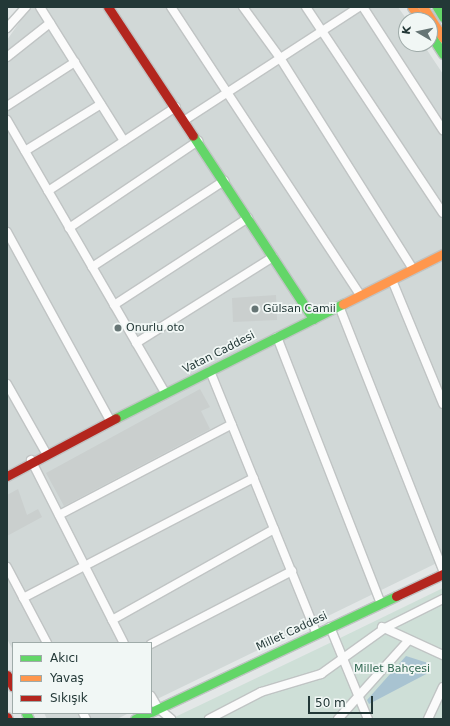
<!DOCTYPE html>
<html>
<head>
<meta charset="utf-8">
<style>
	body { margin:0 }
	#map { position:relative; width:450px; height:726px; overflow:hidden; background:#e3e7e7; font-family:"DejaVu Sans",sans-serif }
	div>[style] { position:absolute }
	.built>* { inset:0; background:#d1d8d7 }
	.green>* { inset:0; background:#cedfd7 }
	.water>* { inset:0; background:#a8c3d1 }
	.building>* { inset:0; background:#cacfce }
	.roads { filter:drop-shadow(1px 0 #c0c4c4) drop-shadow(-1px 0 #c0c4c4) drop-shadow(0 1px #c0c4c4) drop-shadow(0 -1px #c0c4c4) }
	.street>* { height:8px; margin:-4px; padding:0 4px; transform-origin:4px; border-radius:4px; background:#fbfbfb }
	.fast>* { height:9px; margin:-4.5px; padding:0 4.5px; transform-origin:4.5px; border-radius:4.5px; background:#63d668 }
	.slow>* { height:9px; margin:-4.5px; padding:0 4.5px; transform-origin:4.5px; border-radius:4.5px; background:#ff974d }
	.jam>* { height:9px; margin:-4.5px; padding:0 4.5px; transform-origin:4.5px; border-radius:4.5px; background:#b3261e }
	.dots>* { width:11px; height:11px; translate:-50% -50%; box-sizing:border-box; border:2px solid #f1f7f5; border-radius:50% }
	span { translate:-50% -50%; white-space:nowrap; text-align:center; line-height:1.15; -webkit-text-stroke:3.5px #f1f7f5; paint-order:stroke }
	.poi-label { font-size:11px; color:#233837 }
	.left { translate:0 -50%; text-align:left }
	.street-label { font-size:11px; color:#233837 }
	.park-label { font-size:11px; color:#336a54 }
	.frame { position:absolute; inset:0; border:8px solid #233837; pointer-events:none }
	.legend { position:absolute; left:12px; top:642px; width:140px; height:72px; box-sizing:border-box; background:#f1f7f5; border:1px solid #9faba9; margin:0; padding:5px 7px; list-style:none; font-size:12px; color:#233837 }
	.legend li { display:flex; align-items:center; gap:8px; height:20px }
	.legend b { width:20px; border:1px solid #9faba9 }
	.north { position:absolute; left:398px; top:12px; width:40px; height:40px; box-sizing:border-box; background:#f1f7f5; border:1px solid #9faba9; border-radius:50%; rotate:279deg; font-size:11px; font-weight:700; line-height:16px; text-align:center; color:#233837 }
	.north::after { content:''; display:block; margin:auto; width:14px; height:18px; background:#667575; clip-path:polygon(50% 0,100% 100%,50% 72%,0 100%) }
	.scale { position:absolute; left:308px; top:696px; width:65px; height:18px; box-sizing:border-box; border:2px solid #233837; border-top:0; padding-left:5px; font-size:12px; line-height:14px; white-space:nowrap; color:#233837; -webkit-text-stroke:3px #f1f7f5; paint-order:stroke }
</style>
</head>
<body>
<div id="map">
	<div class="built">
		<div style="clip-path:polygon(30px 7px,398px 7px,407px 20px,406px 44px,423px 44px,443px 74px,443px 560px,151px 702px,151px 643px,13px 643px,13px 650px,7px 639px,7px 40px)"></div>
		<div style="clip-path:polygon(44px 713px,129px 713px,117px 719px,47px 719px)"></div>
	</div>
	<div class="green">
		<div style="clip-path:polygon(443px 588px,443px 719px,171px 719px,336px 640px)"></div>
	</div>
	<div class="water">
		<div style="clip-path:polygon(406px 656px,428px 663px,430px 672px,369px 704px,367px 700px)"></div>
	</div>
	<div class="building">
		<div style="clip-path:polygon(276px 295px,277px 320px,233px 322px,232px 298px)"></div>
		<div style="clip-path:polygon(200px 389px,210px 407px,201px 411px,210px 429px,64px 506px,46px 473px)"></div>
		<div style="clip-path:polygon(18px 489px,27px 515px,38px 509px,42px 517px,7px 536px,7px 495px)"></div>
	</div>
	<div class="roads">
		<div class="street">
			<div style="left:40px;top:7px;width:158px;rotate:57.9deg"></div>
			<div style="left:171px;top:7px;width:344px;rotate:56.7deg"></div>
			<div style="left:243px;top:7px;width:63px;rotate:54deg"></div>
			<div style="left:280px;top:58px;width:249px;rotate:57.8deg"></div>
			<div style="left:306px;top:7px;width:247px;rotate:56.4deg"></div>
			<div style="left:363px;top:7px;width:147px;rotate:57deg"></div>
			<div style="left:7px;top:28px;width:28px;rotate:-48deg"></div>
			<div style="left:7px;top:57px;width:55px;rotate:-38.3deg"></div>
			<div style="left:7px;top:106px;width:81px;rotate:-32.9deg"></div>
			<div style="left:7px;top:120px;width:315px;rotate:59.9deg"></div>
			<div style="left:185px;top:120px;width:207px;rotate:-33deg"></div>
			<div style="left:25px;top:151px;width:89px;rotate:-31.7deg"></div>
			<div style="left:48px;top:191px;width:153px;rotate:-33.3deg"></div>
			<div style="left:69px;top:228px;width:156px;rotate:-34deg"></div>
			<div style="left:7px;top:232px;width:214px;rotate:61.3deg"></div>
			<div style="left:92px;top:267px;width:158px;rotate:-33.1deg"></div>
			<div style="left:392px;top:280px;width:134px;rotate:67.6deg"></div>
			<div style="left:114px;top:305px;width:160px;rotate:-33deg"></div>
			<div style="left:339px;top:306px;width:284px;rotate:68.5deg"></div>
			<div style="left:277px;top:337px;width:287px;rotate:68.7deg"></div>
			<div style="left:136px;top:343px;width:162px;rotate:-32.1deg"></div>
			<div style="left:210px;top:371px;width:284px;rotate:67.9deg"></div>
			<div style="left:7px;top:384px;width:79px;rotate:60.5deg"></div>
			<div style="left:31px;top:460px;width:205px;rotate:63.1deg"></div>
			<div style="left:59px;top:515px;width:195px;rotate:-27.7deg"></div>
			<div style="left:7px;top:567px;width:86px;rotate:62.2deg"></div>
			<div style="left:23px;top:598px;width:260px;rotate:-27.5deg"></div>
			<div style="left:112px;top:620px;width:186px;rotate:-29.3deg"></div>
			<div style="left:330px;top:627px;width:100px;rotate:67.6deg"></div>
			<div style="left:382px;top:627px;width:67px;rotate:24.7deg"></div>
			<div style="left:151px;top:644px;width:159px;rotate:-27.4deg"></div>
			<div style="left:151px;top:696px;width:14px;rotate:60deg"></div>
			<div style="left:158px;top:708px;width:17px;rotate:40deg"></div>
			<div style="left:83px;top:713px;width:7px;rotate:63deg"></div>
			<div style="left:209px;top:719px;width:59px;rotate:-27.4deg"></div>
			<div style="left:261px;top:692px;width:63px;rotate:-16.7deg"></div>
			<div style="left:321px;top:674px;width:79px;rotate:-35.7deg"></div>
			<div style="left:385px;top:628px;width:65px;rotate:-26.6deg"></div>
			<div style="left:338px;top:719px;width:106px;rotate:-48.1deg"></div>
			<div style="left:428px;top:719px;width:35px;rotate:-65deg"></div>
		</div>
		<div class="fast">
			<div style="left:437px;top:7px;width:12px;rotate:59deg"></div>
			<div style="left:430px;top:34px;width:24px;rotate:57deg"></div>
			<div style="left:193px;top:136px;width:219px;rotate:56.7deg"></div>
			<div style="left:116px;top:418px;width:254px;rotate:-26.7deg"></div>
			<div style="left:151px;top:712px;width:271px;rotate:-25.3deg"></div>
			<div style="left:26px;top:713px;width:7px;rotate:63deg"></div>
			<div style="left:135px;top:719px;width:14px;rotate:-25deg"></div>
		</div>
		<div class="slow">
			<div style="left:412px;top:7px;width:16px;rotate:55deg"></div>
			<div style="left:423px;top:7px;width:37px;rotate:57deg"></div>
			<div style="left:343px;top:304px;width:112px;rotate:-26.6deg"></div>
		</div>
		<div class="jam">
			<div style="left:108px;top:7px;width:154px;rotate:56.6deg"></div>
			<div style="left:7px;top:476px;width:123px;rotate:-28deg"></div>
			<div style="left:396px;top:596px;width:52px;rotate:-25.1deg"></div>
			<div style="left:7px;top:675px;width:13px;rotate:63deg"></div>
			<div style="left:7px;top:717px;width:2px;rotate:63deg"></div>
		</div>
	</div>
	<div class="dots">
		<div style="left:255px;top:309px;background:#667575"></div>
		<div style="left:118px;top:328px;background:#667575"></div>
	</div>
	<div class="poi-label">
		<span class="left" style="left:263px;top:309px">Gülsan Camii</span>
		<span class="left" style="left:126px;top:328px">Onurlu oto</span>
	</div>
	<div class="street-label">
		<span style="left:219px;top:353px;rotate:-27deg">Vatan Caddesi</span>
		<span style="left:292px;top:632px;rotate:-25deg">Millet Caddesi</span>
	</div>
	<div class="park-label">
		<span style="left:392px;top:669px">Millet Bahçesi</span>
	</div>
	<div class="frame"></div>
	<ul class="legend">
	<li><b style="height:5px;background:#63d668"></b>Akıcı</li>
	<li><b style="height:5px;background:#ff974d"></b>Yavaş</li>
	<li><b style="height:5px;background:#b3261e"></b>Sıkışık</li>
	</ul>
	<div class="north">K</div>
	<div class="scale">50 m</div>
</div>
</body>
</html>
